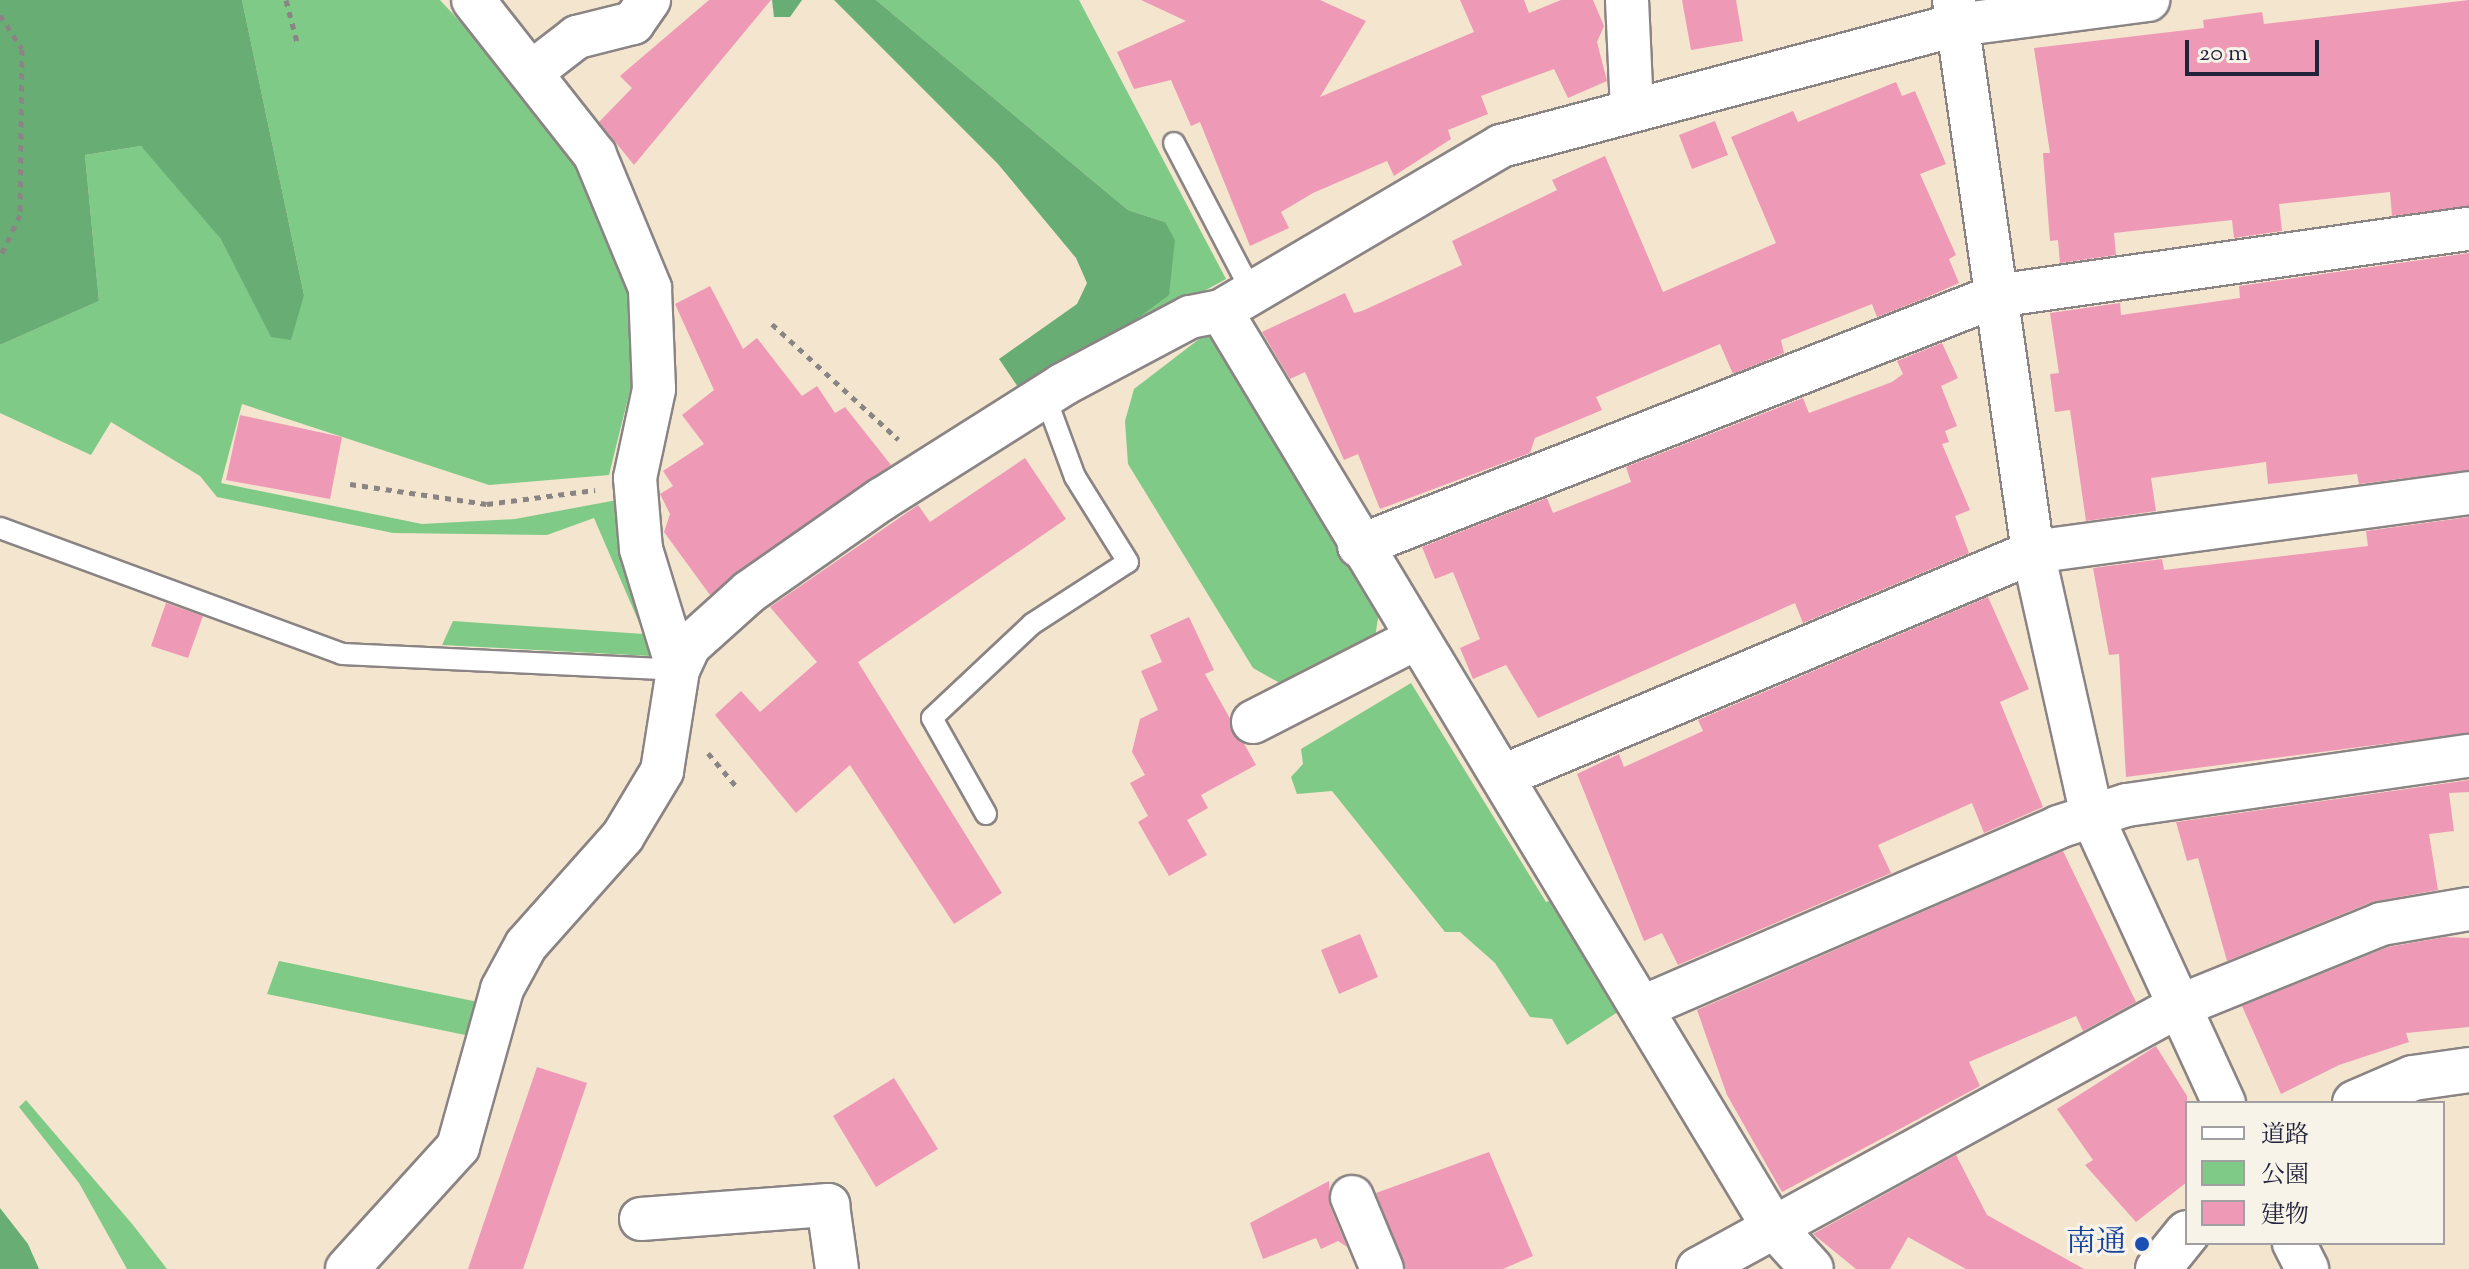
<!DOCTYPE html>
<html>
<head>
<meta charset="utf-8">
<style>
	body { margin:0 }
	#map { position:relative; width:2469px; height:1269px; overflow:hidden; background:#f4e5ce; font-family:"Sorts Mill Goudy","Noto Serif JP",serif }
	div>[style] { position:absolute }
	.green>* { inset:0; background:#80ca87 }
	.forest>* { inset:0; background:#68ae74 }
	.building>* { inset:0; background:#ee9ab6 }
	.path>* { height:5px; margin-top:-2.5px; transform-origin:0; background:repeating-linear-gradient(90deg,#8b8484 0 6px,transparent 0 12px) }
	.roads { filter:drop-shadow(2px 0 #8b8484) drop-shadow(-2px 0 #8b8484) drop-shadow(0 2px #8b8484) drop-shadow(0 -2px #8b8484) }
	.service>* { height:20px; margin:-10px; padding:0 10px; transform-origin:10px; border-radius:10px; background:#fff }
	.minor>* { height:42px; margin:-21px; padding:0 21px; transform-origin:21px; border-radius:21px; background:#fff }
	.tertiary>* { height:44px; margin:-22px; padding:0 22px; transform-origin:22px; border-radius:22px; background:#fff }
	.dots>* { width:22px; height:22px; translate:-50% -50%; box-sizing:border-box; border:4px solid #f7f3e8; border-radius:50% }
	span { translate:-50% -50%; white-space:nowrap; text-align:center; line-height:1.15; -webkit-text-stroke:6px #f7f3e8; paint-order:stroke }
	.transit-label { font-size:30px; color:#164399 }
	.right { translate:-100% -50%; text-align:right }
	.legend { position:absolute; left:2185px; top:1101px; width:260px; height:144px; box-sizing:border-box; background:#f7f3e8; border:2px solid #a29fa3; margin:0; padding:10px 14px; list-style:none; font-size:24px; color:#22223b }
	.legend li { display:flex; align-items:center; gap:16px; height:40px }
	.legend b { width:40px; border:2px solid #a29fa3 }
	.scale { position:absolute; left:2185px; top:40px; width:134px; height:36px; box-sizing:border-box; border:4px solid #22223b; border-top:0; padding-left:10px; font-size:24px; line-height:28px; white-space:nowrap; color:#22223b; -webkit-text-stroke:6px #f7f3e8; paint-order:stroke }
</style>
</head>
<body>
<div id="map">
	<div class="green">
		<div style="clip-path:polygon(242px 0,440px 0,559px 128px,599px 195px,603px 233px,629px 297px,636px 366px,609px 475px,489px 485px,242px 404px,221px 483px,422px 524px,515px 519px,617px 500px,653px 636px,651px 656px,442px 645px,453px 621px,644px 634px,594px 518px,547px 535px,393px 533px,217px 497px,200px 476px,111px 422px,91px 455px,0 413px,0 345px,99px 301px,85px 155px,141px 146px,177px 180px,220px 238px,271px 336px,304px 295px)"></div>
		<div style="clip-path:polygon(876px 0,1079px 0,1226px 279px,1091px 353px,1165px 222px,1128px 210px)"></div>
		<div style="clip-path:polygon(1207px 333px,1379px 611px,1375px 638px,1285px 686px,1253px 668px,1128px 464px,1125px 421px,1134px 389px)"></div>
		<div style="clip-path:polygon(1411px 683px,1546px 902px,1557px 898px,1624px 1008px,1567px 1045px,1552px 1019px,1530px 1017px,1495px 963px,1460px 932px,1445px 932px,1332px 791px,1297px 794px,1291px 777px,1303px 764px,1301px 749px)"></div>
		<div style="clip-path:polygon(279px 961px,483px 1003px,475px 1037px,267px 994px)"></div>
		<div style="clip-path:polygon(26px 1100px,133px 1225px,167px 1269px,127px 1269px,79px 1183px,19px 1107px)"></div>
	</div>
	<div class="forest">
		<div style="clip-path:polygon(0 0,242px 0,304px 295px,291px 340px,271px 337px,220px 238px,141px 146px,85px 155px,99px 301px,0 345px)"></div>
		<div style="clip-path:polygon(772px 0,802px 0,790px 17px,774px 17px)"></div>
		<div style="clip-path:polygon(834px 0,876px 0,1128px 210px,1165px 222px,1175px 240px,1169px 295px,1091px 353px,1020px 390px,999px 359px,1077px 304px,1087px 283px,1076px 258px,998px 164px)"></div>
		<div style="clip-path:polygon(0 1208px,28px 1244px,39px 1269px,0 1269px)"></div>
	</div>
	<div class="building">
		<div style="clip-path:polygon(709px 0,771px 0,634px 165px,599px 122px,632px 88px,620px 76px)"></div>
		<div style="clip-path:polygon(1141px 0,1320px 0,1366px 21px,1320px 97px,1474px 32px,1460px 0,1524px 0,1529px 13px,1561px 0,1593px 0,1604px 26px,1597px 42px,1607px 81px,1568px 98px,1554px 69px,1481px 96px,1488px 114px,1448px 130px,1451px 139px,1394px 176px,1387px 161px,1313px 193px,1281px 212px,1289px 228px,1250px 246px,1200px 122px,1191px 126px,1171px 80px,1134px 89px,1117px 52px,1186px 21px)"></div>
		<div style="clip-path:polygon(1682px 0,1736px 0,1743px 41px,1691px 50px)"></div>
		<div style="clip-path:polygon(2469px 0,2469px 206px,2392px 216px,2390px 192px,2279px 204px,2282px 231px,2234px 238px,2232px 220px,2114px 233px,2116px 255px,2060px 263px,2058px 240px,2050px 241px,2043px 153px,2050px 153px,2034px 48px,2204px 28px,2203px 20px,2262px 12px,2264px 24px)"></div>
		<div style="clip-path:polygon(1896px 82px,1902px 96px,1915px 91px,1946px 164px,1920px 174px,1956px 255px,1949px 259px,1959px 283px,1923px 299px,1877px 317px,1872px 304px,1781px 340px,1784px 353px,1733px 374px,1720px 344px,1596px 397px,1602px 410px,1535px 438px,1530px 453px,1380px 509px,1358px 454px,1344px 460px,1305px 372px,1290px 379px,1262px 332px,1345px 293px,1354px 313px,1362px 311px,1462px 265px,1452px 241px,1557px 190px,1552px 180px,1605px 156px,1663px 292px,1776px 243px,1731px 137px,1793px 111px,1798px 122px)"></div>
		<div style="clip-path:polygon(1715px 121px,1728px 155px,1692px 169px,1679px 135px)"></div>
		<div style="clip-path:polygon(2469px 253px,2469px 470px,2359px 484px,2357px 474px,2268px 484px,2266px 462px,2151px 478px,2156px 511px,2086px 521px,2070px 410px,2055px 412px,2050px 374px,2059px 373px,2050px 313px,2120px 303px,2121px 315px,2240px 298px,2239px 286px)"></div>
		<div style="clip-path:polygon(710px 286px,743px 349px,757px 338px,802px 396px,817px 386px,835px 413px,845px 407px,891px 465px,710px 595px,664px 532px,670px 514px,660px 494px,673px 486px,663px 471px,704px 444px,682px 415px,714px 390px,675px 304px)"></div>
		<div style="clip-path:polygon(1942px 343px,1958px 378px,1941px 386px,1957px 426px,1945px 431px,1949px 442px,1942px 444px,1970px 510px,1955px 516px,1969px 553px,1803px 623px,1795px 603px,1538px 718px,1506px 665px,1473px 679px,1460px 648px,1480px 639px,1453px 572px,1435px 579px,1422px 547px,1547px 498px,1553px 513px,1631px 482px,1626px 467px,1803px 398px,1809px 413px,1892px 382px,1903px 374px,1897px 361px)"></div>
		<div style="clip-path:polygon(240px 415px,342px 437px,330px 499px,226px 480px)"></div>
		<div style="clip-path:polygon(1025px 458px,1066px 519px,858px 662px,1002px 893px,954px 924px,850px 765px,796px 813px,715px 715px,741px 691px,760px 712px,817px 662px,770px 607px,918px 505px,930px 522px)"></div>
		<div style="clip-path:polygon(2469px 517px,2469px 733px,2126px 777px,2119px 654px,2109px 655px,2093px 568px,2162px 559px,2164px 570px,2368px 546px,2366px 531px)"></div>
		<div style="clip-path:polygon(1988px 597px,2029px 689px,2000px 702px,2043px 807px,1984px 833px,1972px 803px,1878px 845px,1891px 873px,1678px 965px,1662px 933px,1644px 941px,1577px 774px,1619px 754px,1624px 767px,1703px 731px,1698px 720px)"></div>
		<div style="clip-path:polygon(166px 603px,203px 616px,188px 658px,151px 646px)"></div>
		<div style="clip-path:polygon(1189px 617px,1214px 670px,1205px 674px,1256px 765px,1201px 795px,1208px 808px,1187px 820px,1207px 855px,1169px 876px,1138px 822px,1148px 816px,1130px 783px,1145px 775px,1132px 752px,1140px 719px,1158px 710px,1141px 671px,1162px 662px,1150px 635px)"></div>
		<div style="clip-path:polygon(2469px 780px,2469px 792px,2449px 793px,2454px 831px,2429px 834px,2438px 890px,2372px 902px,2227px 961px,2198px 858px,2187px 861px,2176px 822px)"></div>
		<div style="clip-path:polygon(2063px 851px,2136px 1002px,2083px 1031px,2076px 1016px,1969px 1062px,1980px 1086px,1782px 1192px,1727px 1095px,1697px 1010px)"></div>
		<div style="clip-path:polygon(1360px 934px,1378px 977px,1339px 994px,1321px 950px)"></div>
		<div style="clip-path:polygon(2445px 937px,2469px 938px,2469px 1027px,2406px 1033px,2409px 1042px,2339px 1065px,2281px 1094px,2242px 1006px,2388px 947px)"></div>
		<div style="clip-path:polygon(2156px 1046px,2187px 1096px,2187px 1182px,2136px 1222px,2085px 1165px,2093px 1160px,2057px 1109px)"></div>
		<div style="clip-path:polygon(537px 1067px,587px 1083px,523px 1269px,468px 1269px)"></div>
		<div style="clip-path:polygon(894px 1078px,938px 1149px,876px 1187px,833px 1116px)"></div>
		<div style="clip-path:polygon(1489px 1152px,1533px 1256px,1503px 1269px,1406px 1269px,1376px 1193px)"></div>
		<div style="clip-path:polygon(1956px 1155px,1987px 1215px,2084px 1269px,1966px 1269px,1908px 1237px,1890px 1269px,1856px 1269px,1813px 1234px)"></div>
		<div style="clip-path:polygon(1329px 1181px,1330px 1206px,1347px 1247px,1338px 1241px,1321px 1249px,1316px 1238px,1263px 1259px,1250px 1223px)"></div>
	</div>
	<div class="path">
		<div style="left:286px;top:0;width:43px;rotate:75.3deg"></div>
		<div style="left:0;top:15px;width:40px;rotate:57.1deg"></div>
		<div style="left:22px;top:49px;width:166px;rotate:90.7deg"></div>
		<div style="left:20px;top:215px;width:47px;rotate:115.5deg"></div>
		<div style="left:772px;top:324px;width:171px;rotate:42.4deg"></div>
		<div style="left:350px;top:484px;width:138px;rotate:8.3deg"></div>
		<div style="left:487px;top:504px;width:109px;rotate:-7.4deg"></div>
		<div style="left:708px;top:753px;width:43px;rotate:49.7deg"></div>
	</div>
	<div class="roads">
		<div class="service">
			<div style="left:1174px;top:143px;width:168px;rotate:62.4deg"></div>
			<div style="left:0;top:528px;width:364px;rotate:20.2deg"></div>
			<div style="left:342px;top:654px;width:336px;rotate:2.7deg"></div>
			<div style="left:986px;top:814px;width:110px;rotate:-119.4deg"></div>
			<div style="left:932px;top:718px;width:137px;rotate:-43.2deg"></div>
			<div style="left:1032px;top:624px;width:114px;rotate:-32.9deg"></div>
			<div style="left:1128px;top:562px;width:100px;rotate:-121.9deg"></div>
			<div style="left:1075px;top:477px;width:86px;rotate:-110.3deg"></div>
		</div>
		<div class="minor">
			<div style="left:1627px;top:0;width:109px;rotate:87.4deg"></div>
			<div style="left:1954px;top:0;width:558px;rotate:81.86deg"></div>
			<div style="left:2033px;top:552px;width:271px;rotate:77.4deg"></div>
			<div style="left:2092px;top:816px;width:316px;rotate:65.3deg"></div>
			<div style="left:533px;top:71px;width:56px;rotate:-37.7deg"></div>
			<div style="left:577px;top:37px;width:58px;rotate:-14deg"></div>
			<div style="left:633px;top:23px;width:28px;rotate:-55deg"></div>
			<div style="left:1221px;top:311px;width:1067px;rotate:58.92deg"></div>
			<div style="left:1772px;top:1225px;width:59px;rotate:47.7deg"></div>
			<div style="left:1359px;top:546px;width:684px;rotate:-21.43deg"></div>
			<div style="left:1996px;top:296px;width:478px;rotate:-8.1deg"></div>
			<div style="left:678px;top:670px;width:26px;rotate:-65deg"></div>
			<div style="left:689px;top:646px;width:81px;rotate:-42deg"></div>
			<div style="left:749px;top:592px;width:162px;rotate:-35deg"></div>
			<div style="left:882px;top:499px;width:213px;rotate:-32.3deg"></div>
			<div style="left:1062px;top:385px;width:145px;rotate:-28deg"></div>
			<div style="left:1190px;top:317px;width:32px;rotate:-11deg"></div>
			<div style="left:1221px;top:311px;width:325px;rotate:-30.5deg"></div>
			<div style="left:1501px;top:146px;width:472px;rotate:-14.9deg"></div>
			<div style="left:1957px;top:25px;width:193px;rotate:-7.5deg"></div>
			<div style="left:1253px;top:722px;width:184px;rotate:-27.1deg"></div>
			<div style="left:1503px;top:776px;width:575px;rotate:-22.91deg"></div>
			<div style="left:2033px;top:552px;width:440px;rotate:-7.7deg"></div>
			<div style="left:1643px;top:1007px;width:452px;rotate:-23.4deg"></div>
			<div style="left:2058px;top:827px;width:72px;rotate:-17.7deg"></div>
			<div style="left:2127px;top:805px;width:345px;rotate:-8.2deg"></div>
			<div style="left:1352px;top:1197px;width:78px;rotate:67.4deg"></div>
			<div style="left:641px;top:1219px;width:188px;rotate:-4.3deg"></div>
			<div style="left:828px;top:1205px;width:65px;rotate:82deg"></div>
			<div style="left:2294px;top:1243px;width:29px;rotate:63deg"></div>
			<div style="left:347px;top:1269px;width:165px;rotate:-47.7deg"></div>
			<div style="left:458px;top:1147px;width:164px;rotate:-74.4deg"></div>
			<div style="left:502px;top:989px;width:50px;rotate:-61.4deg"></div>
			<div style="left:526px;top:945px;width:146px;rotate:-48.3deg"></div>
			<div style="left:623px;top:836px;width:76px;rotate:-59deg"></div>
			<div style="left:662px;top:771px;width:102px;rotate:-81deg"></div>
			<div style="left:678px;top:670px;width:127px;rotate:-107deg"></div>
			<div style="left:641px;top:549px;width:71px;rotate:-94.8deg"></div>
			<div style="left:635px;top:478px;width:91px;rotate:-77.9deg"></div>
			<div style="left:654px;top:389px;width:101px;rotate:-92.3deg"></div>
			<div style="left:650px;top:288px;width:144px;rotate:-112.5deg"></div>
			<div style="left:595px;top:155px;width:197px;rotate:-128.2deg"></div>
			<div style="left:1698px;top:1269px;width:546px;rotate:-28.68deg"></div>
			<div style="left:2177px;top:1007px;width:220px;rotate:-22.1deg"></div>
			<div style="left:2381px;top:924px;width:89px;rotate:-9.7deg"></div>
		</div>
		<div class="tertiary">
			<div style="left:2355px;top:1103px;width:63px;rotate:-23.3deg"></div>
			<div style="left:2413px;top:1078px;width:57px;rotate:-8.1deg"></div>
			<div style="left:2158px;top:1269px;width:46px;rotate:-51.1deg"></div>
		</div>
	</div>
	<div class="dots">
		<div style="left:2142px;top:1244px;background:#1a4fb4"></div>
	</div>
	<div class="transit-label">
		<span class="right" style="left:2126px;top:1244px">南通</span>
	</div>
	<ul class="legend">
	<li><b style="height:10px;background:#fff"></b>道路</li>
	<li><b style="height:22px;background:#80ca87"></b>公園</li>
	<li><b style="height:22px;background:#ee9ab6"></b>建物</li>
	</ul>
	<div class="scale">20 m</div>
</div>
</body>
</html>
